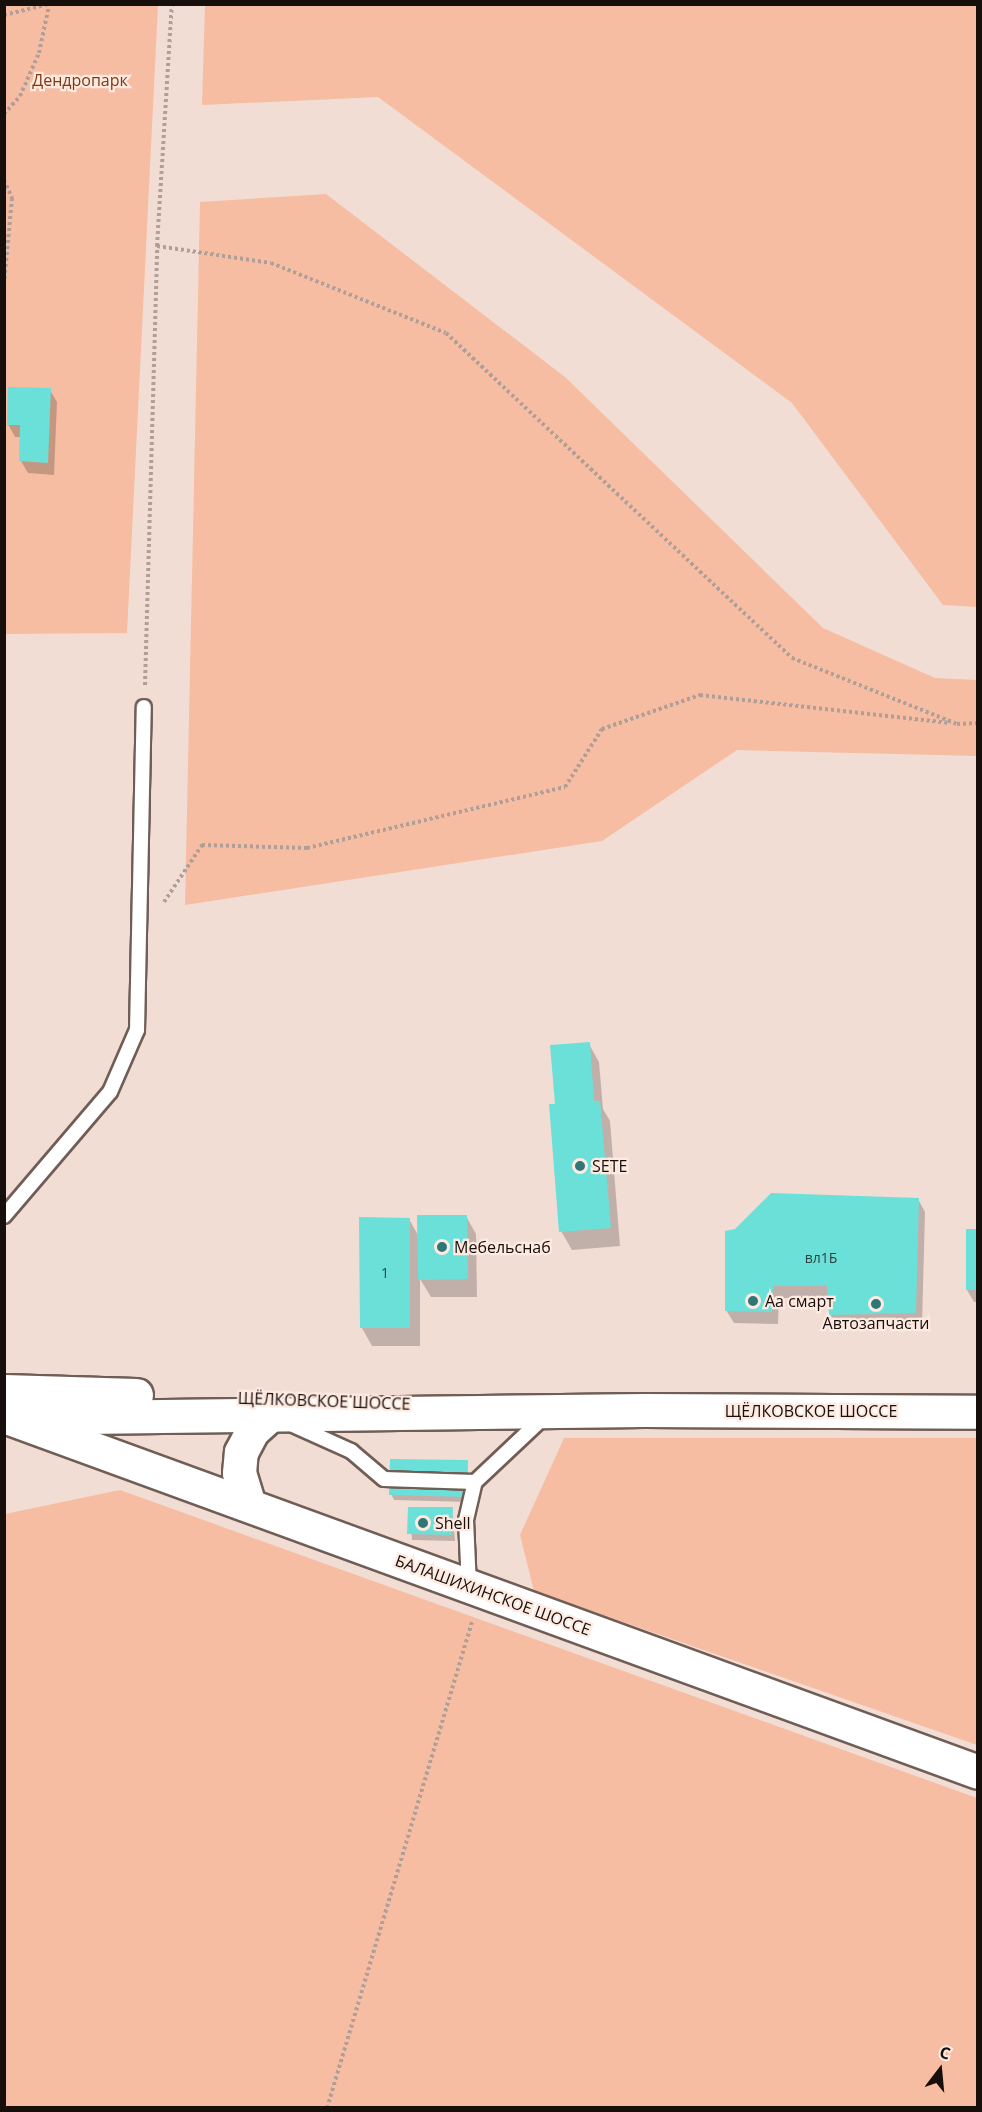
<!DOCTYPE html>
<html>
<head>
<meta charset="utf-8">
<style>
	body { margin:0 }
	#map { position:relative; width:982px; height:2112px; overflow:hidden; background:#f2ddd4; font-family:"Open Sans",sans-serif }
	div>[style] { position:absolute }
	.green>* { inset:0; background:#f6bda2 }
	.shadow>* { inset:0; background:#0003 }
	.building>* { inset:0; background:#6be0d9 }
	.path>* { height:4px; margin-top:-2px; transform-origin:0; background:repeating-linear-gradient(90deg,#b09f98 0 3px,transparent 0 6px) }
	.roads { filter:drop-shadow(2px 0 #705e56) drop-shadow(-2px 0 #705e56) drop-shadow(0 2px #705e56) drop-shadow(0 -2px #705e56) }
	.service>* { height:14px; margin:-7px; padding:0 7px; transform-origin:7px; border-radius:7px; background:#fff }
	.secondary>* { height:33px; margin:-16.5px; padding:0 16.5px; transform-origin:16.5px; border-radius:16.5px; background:#fff }
	.primary>* { height:33px; margin:-16.5px; padding:0 16.5px; transform-origin:16.5px; border-radius:16.5px; background:#fff }
	.dots>* { width:16px; height:16px; translate:-50% -50%; box-sizing:border-box; border:3px solid #ffeae1; border-radius:50% }
	span { translate:-50% -50%; white-space:nowrap; text-align:center; line-height:1.15; -webkit-text-stroke:4.5px #ffeae1; paint-order:stroke }
	.number-label { font-size:14px; color:#2b433f }
	.number-label span { -webkit-text-stroke-width:0 }
	.park-label { font-size:16px; color:#7f3911 }
	.poi-label { font-size:16px; color:#160f0c }
	.left { translate:0 -50%; text-align:left }
	.street-label { font-size:16px; color:#160f0c }
	.frame { position:absolute; inset:0; border:6px solid #160f0c; pointer-events:none }
	.north { position:absolute; left:910px; top:2040px; width:60px; height:60px; -webkit-text-stroke:4px #ffeae1; paint-order:stroke; rotate:16deg; font-size:16px; font-weight:700; line-height:24px; text-align:center; color:#160f0c }
	.north::after { content:''; display:block; margin:auto; width:21px; height:27px; background:#160f0c; clip-path:polygon(50% 0,100% 100%,50% 72%,0 100%) }
</style>
</head>
<body>
<div id="map">
	<div class="green">
		<div style="clip-path:polygon(4px 5px,158px 5px,127px 633px,5px 634px)"></div>
		<div style="clip-path:polygon(205px 5px,977px 5px,977px 607px,943px 605px,792px 403px,378px 97px,202px 105px)"></div>
		<div style="clip-path:polygon(326px 194px,565px 377px,823px 628px,935px 678px,977px 680px,977px 756px,737px 750px,602px 841px,185px 905px,200px 202px)"></div>
		<div style="clip-path:polygon(564px 1438px,977px 1438px,977px 1745px,534px 1591px,520px 1535px)"></div>
		<div style="clip-path:polygon(120px 1490px,977px 1798px,977px 2107px,5px 2107px,5px 1514px)"></div>
	</div>
	<div class="shadow">
		<div style="clip-path:polygon(50px 390px,57px 402px,54px 475px,28px 473px,21px 461px,21px 437px,15px 437px,8px 424px)"></div>
		<div style="clip-path:polygon(589px 1044px,599px 1062px,603px 1109px,610px 1121px,620px 1246px,572px 1250px,561px 1231px,557px 1105px)"></div>
		<div style="clip-path:polygon(918px 1199px,925px 1212px,922px 1325px,837px 1326px,830px 1314px,829px 1298px,779px 1298px,778px 1324px,734px 1323px,726px 1310px)"></div>
		<div style="clip-path:polygon(466px 1216px,476px 1234px,477px 1297px,431px 1297px,420px 1279px,420px 1346px,372px 1346px,362px 1328px,409px 1219px,419px 1237px)"></div>
		<div style="clip-path:polygon(978px 1230px,978px 1302px,974px 1302px,967px 1290px)"></div>
		<div style="clip-path:polygon(467px 1462px,469px 1502px,394px 1500px,391px 1494px)"></div>
		<div style="clip-path:polygon(409px 1508px,452px 1509px,455px 1541px,412px 1540px)"></div>
	</div>
	<div class="building">
		<div style="clip-path:polygon(8px 387px,51px 388px,48px 463px,19px 461px,20px 425px,7px 425px)"></div>
		<div style="clip-path:polygon(590px 1042px,594px 1101px,600px 1101px,611px 1228px,559px 1232px,549px 1104px,555px 1104px,550px 1045px)"></div>
		<div style="clip-path:polygon(771px 1193px,919px 1198px,916px 1313px,829px 1315px,827px 1286px,773px 1286px,772px 1312px,725px 1311px,725px 1231px,735px 1229px)"></div>
		<div style="clip-path:polygon(417px 1215px,467px 1215px,468px 1279px,418px 1280px)"></div>
		<div style="clip-path:polygon(359px 1217px,410px 1218px,410px 1328px,360px 1328px)"></div>
		<div style="clip-path:polygon(966px 1229px,978px 1229px,978px 1290px,966px 1290px)"></div>
		<div style="clip-path:polygon(390px 1459px,468px 1460px,467px 1497px,389px 1495px)"></div>
		<div style="clip-path:polygon(408px 1507px,453px 1507px,452px 1535px,407px 1534px)"></div>
	</div>
	<div class="path">
		<div style="left:4px;top:15px;width:46px;rotate:-13.7deg"></div>
		<div style="left:4px;top:114px;width:24px;rotate:-48deg"></div>
		<div style="left:20px;top:96px;width:47px;rotate:-66.2deg"></div>
		<div style="left:39px;top:53px;width:49px;rotate:-78.2deg"></div>
		<div style="left:4px;top:180px;width:20px;rotate:66deg"></div>
		<div style="left:12px;top:198px;width:87px;rotate:95.3deg"></div>
		<div style="left:157px;top:246px;width:115px;rotate:8.5deg"></div>
		<div style="left:271px;top:263px;width:188px;rotate:21.8deg"></div>
		<div style="left:446px;top:333px;width:475px;rotate:43.2deg"></div>
		<div style="left:792px;top:658px;width:178px;rotate:21.8deg"></div>
		<div style="left:957px;top:724px;width:21px;rotate:-3deg"></div>
		<div style="left:145px;top:685px;width:439px;rotate:-88.4deg"></div>
		<div style="left:157px;top:246px;width:242px;rotate:-86.5deg"></div>
		<div style="left:164px;top:902px;width:69px;rotate:-56.3deg"></div>
		<div style="left:202px;top:845px;width:105px;rotate:1.6deg"></div>
		<div style="left:307px;top:848px;width:265px;rotate:-13.3deg"></div>
		<div style="left:565px;top:787px;width:69px;rotate:-57.5deg"></div>
		<div style="left:602px;top:729px;width:104px;rotate:-19.1deg"></div>
		<div style="left:700px;top:695px;width:252px;rotate:6.4deg"></div>
		<div style="left:327px;top:2108px;width:507px;rotate:-73.39deg"></div>
	</div>
	<div class="roads">
		<div class="service">
			<div style="left:4px;top:1216px;width:163px;rotate:-49.5deg"></div>
			<div style="left:110px;top:1092px;width:68px;rotate:-66.5deg"></div>
			<div style="left:137px;top:1030px;width:323px;rotate:-88.8deg"></div>
			<div style="left:291px;top:1424px;width:66px;rotate:24.2deg"></div>
			<div style="left:351px;top:1451px;width:43px;rotate:40.3deg"></div>
			<div style="left:384px;top:1479px;width:91px;rotate:1.9deg"></div>
			<div style="left:475px;top:1482px;width:96px;rotate:-43.3deg"></div>
			<div style="left:469px;top:1586px;width:66px;rotate:-92.6deg"></div>
			<div style="left:466px;top:1520px;width:39px;rotate:-77deg"></div>
		</div>
		<div class="secondary">
			<div style="left:12px;top:1419px;width:1028px;rotate:20.07deg"></div>
			<div style="left:249px;top:1505px;width:34px;rotate:-107deg"></div>
			<div style="left:239px;top:1473px;width:21px;rotate:-85deg"></div>
			<div style="left:241px;top:1452px;width:24px;rotate:-62deg"></div>
			<div style="left:252px;top:1431px;width:24px;rotate:-42deg"></div>
		</div>
		<div class="primary">
			<div style="left:4px;top:1391px;width:132px;rotate:1.7deg"></div>
			<div style="left:4px;top:1418px;width:640px;rotate:-0.72deg"></div>
			<div style="left:644px;top:1410px;width:334px;rotate:0.3deg"></div>
		</div>
	</div>
	<div class="dots">
		<div style="left:580px;top:1166px;background:#2e7774"></div>
		<div style="left:442px;top:1247px;background:#2e7774"></div>
		<div style="left:753px;top:1301px;background:#2e7774"></div>
		<div style="left:876px;top:1304px;background:#2e7774"></div>
		<div style="left:423px;top:1523px;background:#2e7774"></div>
	</div>
	<div class="number-label">
		<span style="left:821px;top:1258px">вл1Б</span>
		<span style="left:385px;top:1273px">1</span>
	</div>
	<div class="park-label">
		<span style="left:80px;top:80px">Дендропарк</span>
	</div>
	<div class="poi-label">
		<span class="left" style="left:592px;top:1166px">SETE</span>
		<span class="left" style="left:454px;top:1247px">Мебельснаб</span>
		<span class="left" style="left:765px;top:1301px">Аа смарт</span>
		<span style="left:876px;top:1323px">Автозапчасти</span>
		<span class="left" style="left:435px;top:1523px">Shell</span>
	</div>
	<div class="street-label">
		<span style="left:324px;top:1401px;rotate:2deg">ЩЁЛКОВСКОЕ ШОССЕ</span>
		<span style="left:811px;top:1411px">ЩЁЛКОВСКОЕ ШОССЕ</span>
		<span style="left:493px;top:1595px;rotate:20deg">БАЛАШИХИНСКОЕ ШОССЕ</span>
	</div>
	<div class="frame"></div>
	<div class="north">С</div>
</div>
</body>
</html>
